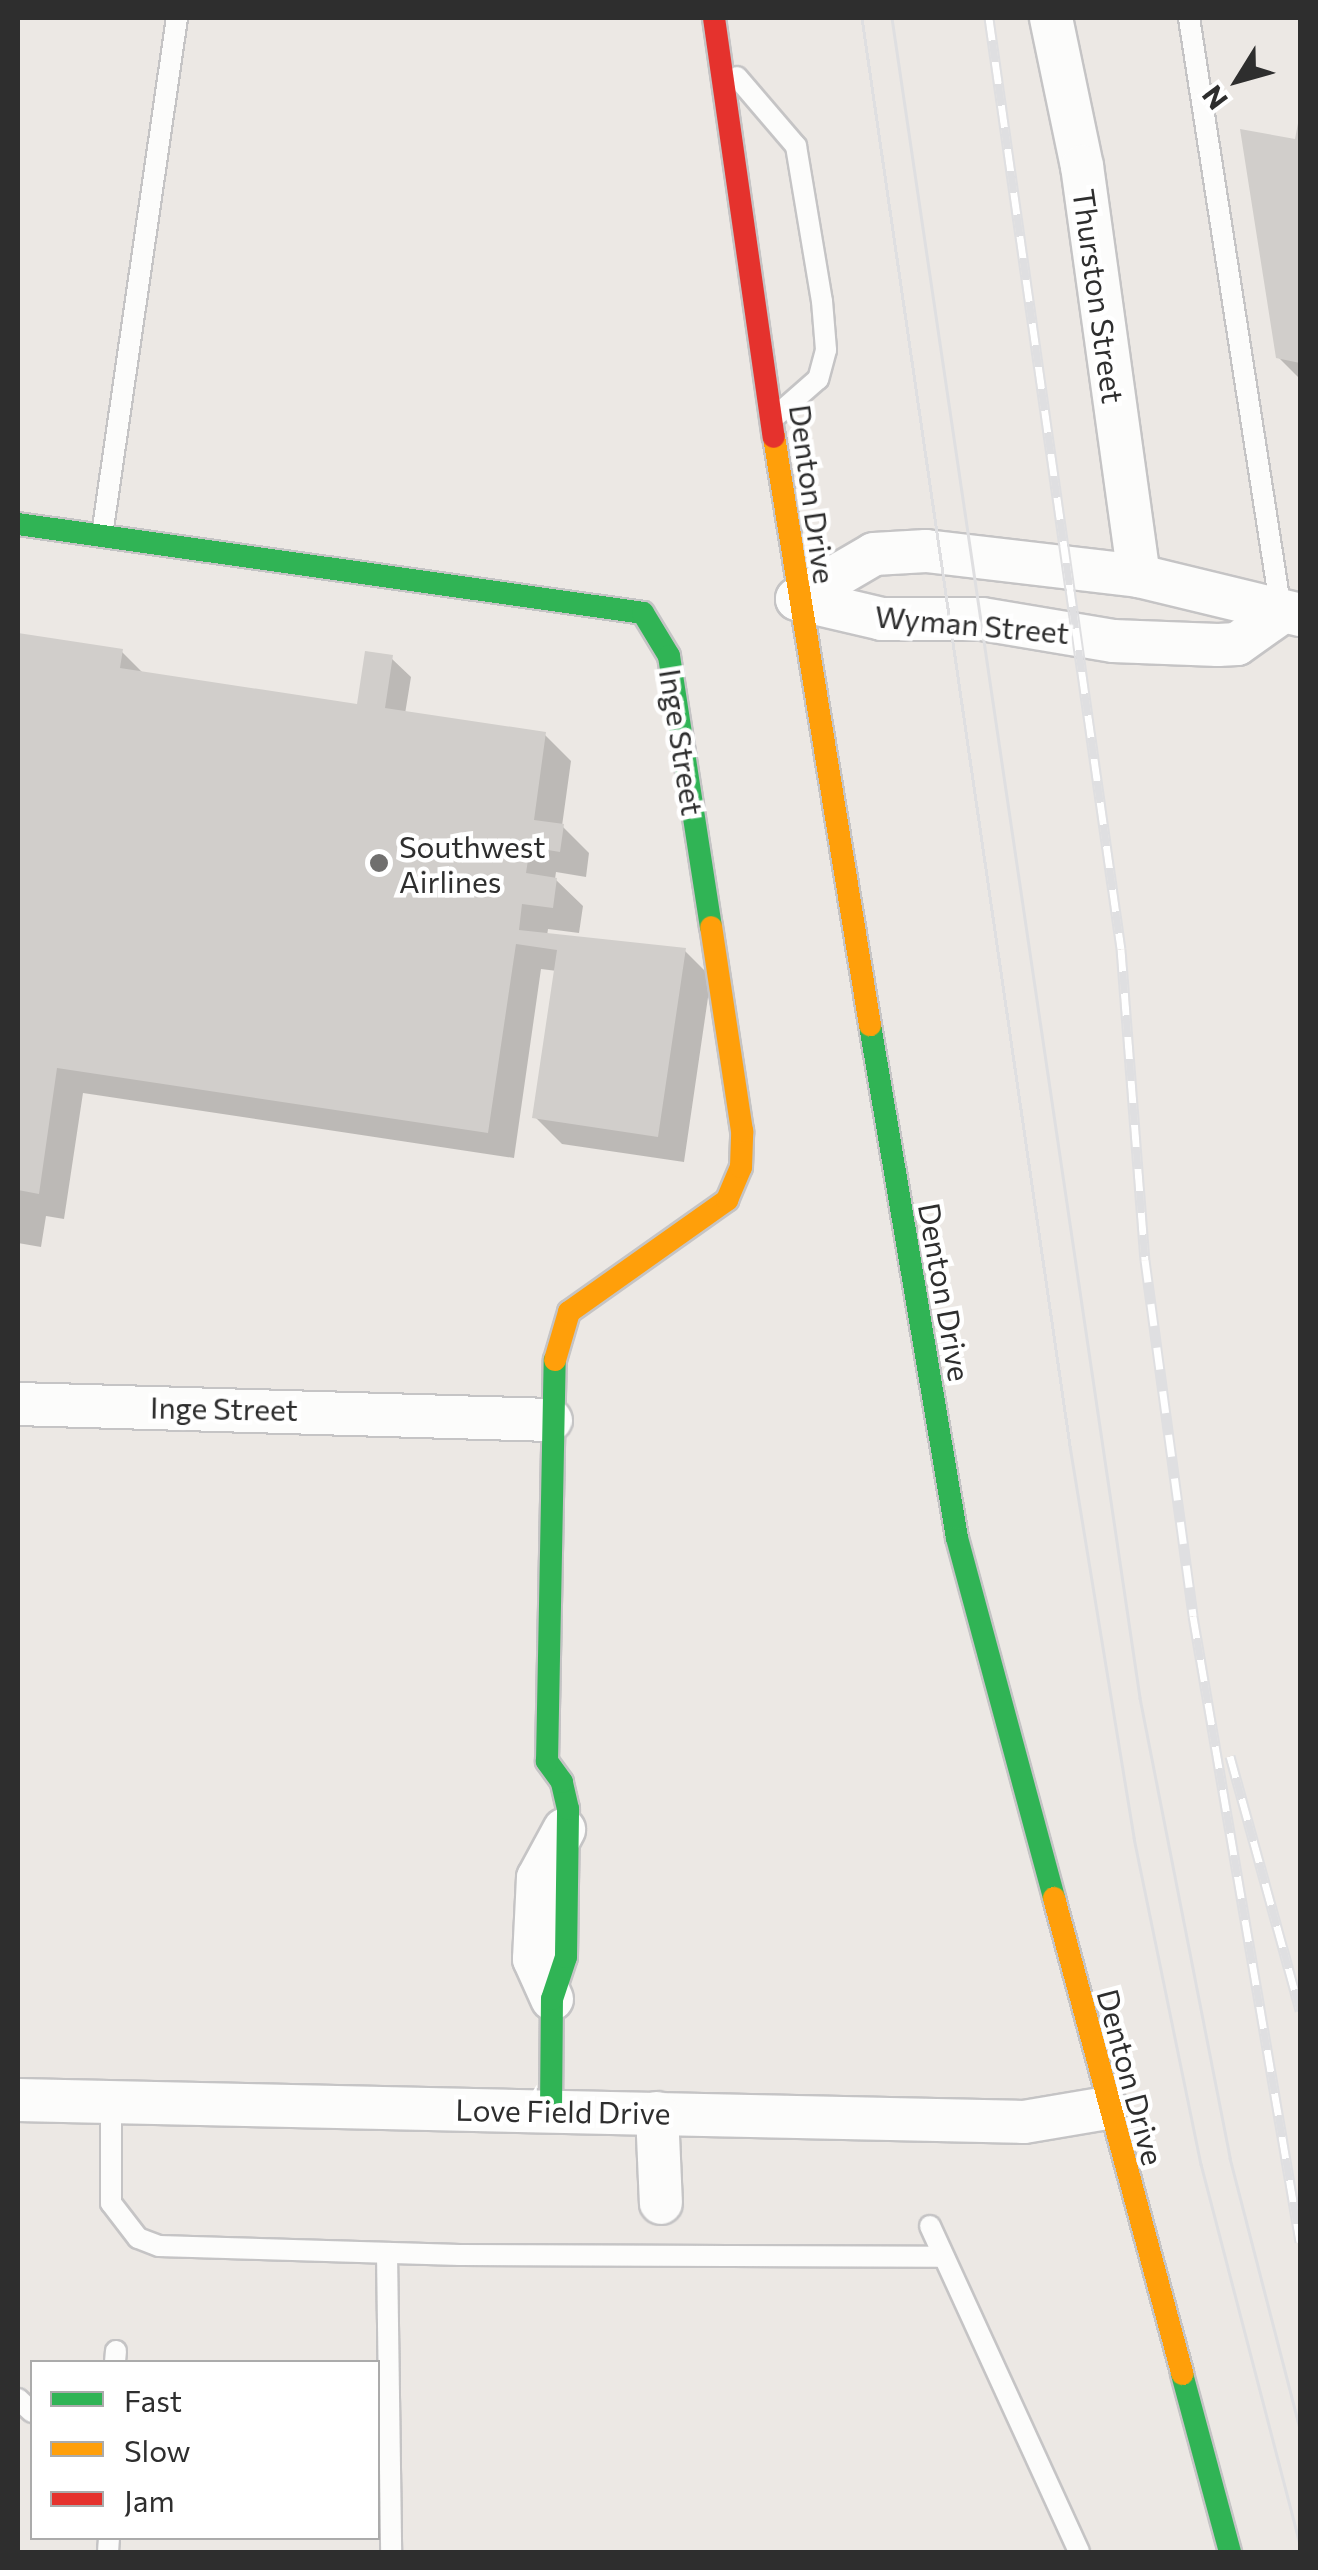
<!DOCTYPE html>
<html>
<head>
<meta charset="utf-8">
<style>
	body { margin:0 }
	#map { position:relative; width:1318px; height:2570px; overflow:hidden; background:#ece8e4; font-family:Commissioner,sans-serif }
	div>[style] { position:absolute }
	.shadow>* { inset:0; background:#0003 }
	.building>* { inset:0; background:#d1cecb }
	.roads { filter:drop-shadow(2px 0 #c5c4c5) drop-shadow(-2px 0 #c5c4c5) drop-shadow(0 2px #c5c4c5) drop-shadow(0 -2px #c5c4c5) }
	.lane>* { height:20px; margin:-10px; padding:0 10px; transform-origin:10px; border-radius:10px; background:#fcfcfb }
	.street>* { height:42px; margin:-21px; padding:0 21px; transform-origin:21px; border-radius:21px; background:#fcfcfb }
	.fast>* { height:22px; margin:-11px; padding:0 11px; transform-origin:11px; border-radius:11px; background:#30b455 }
	.slow>* { height:22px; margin:-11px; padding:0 11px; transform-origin:11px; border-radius:11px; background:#ff9f0a }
	.jam>* { height:22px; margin:-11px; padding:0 11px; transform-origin:11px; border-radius:11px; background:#e5322d }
	.tram>* { height:2.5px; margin:-1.25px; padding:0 1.25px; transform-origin:1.25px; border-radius:1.25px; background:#dfdfe1 }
	.rail>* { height:11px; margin-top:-5.5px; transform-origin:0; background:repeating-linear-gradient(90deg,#fff 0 22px,#dfdfe1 0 44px); box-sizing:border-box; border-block:2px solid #dfdfe1 }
	.dots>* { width:28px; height:28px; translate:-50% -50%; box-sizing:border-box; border:5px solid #fff; border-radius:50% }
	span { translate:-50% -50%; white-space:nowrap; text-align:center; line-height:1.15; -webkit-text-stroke:9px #fff; paint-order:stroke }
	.street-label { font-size:30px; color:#2e2e2e }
	.poi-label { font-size:30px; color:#2e2e2e }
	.left { translate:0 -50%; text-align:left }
	.frame { position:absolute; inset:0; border:20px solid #2e2e2e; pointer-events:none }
	.legend { position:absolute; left:30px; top:2360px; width:350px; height:180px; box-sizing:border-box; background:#fff; border:2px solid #ababab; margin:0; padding:12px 18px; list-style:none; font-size:30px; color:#2e2e2e }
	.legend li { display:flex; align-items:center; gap:20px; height:50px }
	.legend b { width:50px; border:2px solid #ababab }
	.north { position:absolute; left:1188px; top:30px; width:100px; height:100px; -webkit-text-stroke:8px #fff; paint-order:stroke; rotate:233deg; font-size:28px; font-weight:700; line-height:40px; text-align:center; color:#2e2e2e }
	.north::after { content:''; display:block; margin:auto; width:35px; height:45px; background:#2e2e2e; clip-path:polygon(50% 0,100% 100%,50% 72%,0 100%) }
</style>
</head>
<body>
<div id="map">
	<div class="shadow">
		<div style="clip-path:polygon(1300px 121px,1300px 379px,1278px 357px)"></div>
		<div style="clip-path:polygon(18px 636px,122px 652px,144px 674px,359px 707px,391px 658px,411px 677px,405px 714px,545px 735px,571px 761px,562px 826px,589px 853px,586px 877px,556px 872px,555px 879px,583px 906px,579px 933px,548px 929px,547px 936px,685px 951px,711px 977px,684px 1162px,562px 1144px,535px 1117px,557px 971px,541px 969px,514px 1158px,83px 1093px,64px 1219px,46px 1216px,41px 1247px,18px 1243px)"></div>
	</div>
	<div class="building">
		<div style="clip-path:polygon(1299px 118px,1300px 118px,1300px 363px,1276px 358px,1240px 129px,1295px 139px)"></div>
		<div style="clip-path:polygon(18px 633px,123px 649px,120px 668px,357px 704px,365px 651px,393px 655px,385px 708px,546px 732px,534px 820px,564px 824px,560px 852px,530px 847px,526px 873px,557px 878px,553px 908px,522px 904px,519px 930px,686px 948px,658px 1137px,532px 1118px,557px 950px,516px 944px,488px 1133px,57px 1068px,39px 1194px,18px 1190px)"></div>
	</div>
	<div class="roads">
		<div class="lane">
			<div style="left:1189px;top:18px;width:600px;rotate:81.18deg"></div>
			<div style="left:737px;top:77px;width:91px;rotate:49.5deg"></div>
			<div style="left:796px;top:146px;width:157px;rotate:80.5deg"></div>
			<div style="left:822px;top:301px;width:49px;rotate:85.3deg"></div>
			<div style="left:826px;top:350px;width:30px;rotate:105deg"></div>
			<div style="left:818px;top:379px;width:55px;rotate:138.7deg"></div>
			<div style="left:102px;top:535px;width:522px;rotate:-81.75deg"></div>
			<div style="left:111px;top:2101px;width:102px;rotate:90deg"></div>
			<div style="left:111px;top:2203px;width:44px;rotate:52.4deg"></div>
			<div style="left:138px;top:2238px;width:22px;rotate:21deg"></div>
			<div style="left:159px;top:2246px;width:301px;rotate:1.7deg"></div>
			<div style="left:460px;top:2255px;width:483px;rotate:0.2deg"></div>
			<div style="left:930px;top:2226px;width:358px;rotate:65.4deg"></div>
			<div style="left:387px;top:2253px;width:299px;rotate:89.2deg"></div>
			<div style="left:115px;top:2362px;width:11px;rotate:-85deg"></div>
			<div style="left:18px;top:2399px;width:19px;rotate:43deg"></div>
			<div style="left:108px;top:2552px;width:14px;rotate:-86deg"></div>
		</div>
		<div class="street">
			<div style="left:1051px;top:18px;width:151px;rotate:78.2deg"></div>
			<div style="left:1082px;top:166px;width:414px;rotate:82.1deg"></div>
			<div style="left:797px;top:599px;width:89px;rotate:-30.3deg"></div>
			<div style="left:874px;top:554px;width:52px;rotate:-3.3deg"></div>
			<div style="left:926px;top:551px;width:214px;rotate:6.7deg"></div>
			<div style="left:1139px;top:576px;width:166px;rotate:13.6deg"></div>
			<div style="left:797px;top:599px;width:87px;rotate:13.2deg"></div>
			<div style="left:882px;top:619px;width:100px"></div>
			<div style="left:982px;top:619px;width:133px;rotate:9.5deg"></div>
			<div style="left:1113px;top:641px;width:105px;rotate:2.2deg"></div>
			<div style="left:1218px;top:645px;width:19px;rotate:-3deg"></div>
			<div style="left:1237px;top:644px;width:54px;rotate:-35.2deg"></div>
			<div style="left:18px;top:1404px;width:533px;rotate:1.72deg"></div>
			<div style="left:552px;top:1999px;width:44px;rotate:-114.2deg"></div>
			<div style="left:534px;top:1959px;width:81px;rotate:-87.2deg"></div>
			<div style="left:538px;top:1878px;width:55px;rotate:-61.6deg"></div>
			<div style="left:18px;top:2100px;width:1006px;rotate:1.25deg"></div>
			<div style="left:1024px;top:2122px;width:84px;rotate:-9.6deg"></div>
			<div style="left:657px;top:2113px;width:90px;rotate:87.5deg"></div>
		</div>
		<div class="fast">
			<div style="left:18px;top:524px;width:631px;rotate:8.1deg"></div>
			<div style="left:643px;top:613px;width:50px;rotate:58.8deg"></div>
			<div style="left:669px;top:656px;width:274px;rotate:81.2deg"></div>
			<div style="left:870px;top:1025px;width:520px;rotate:80.37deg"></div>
			<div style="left:957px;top:1538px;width:373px;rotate:74.9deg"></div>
			<div style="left:551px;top:2110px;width:111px;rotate:-89.5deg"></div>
			<div style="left:552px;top:1999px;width:44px;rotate:-71.6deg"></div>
			<div style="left:566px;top:1957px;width:148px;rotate:-89.2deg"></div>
			<div style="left:568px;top:1809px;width:28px;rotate:-103deg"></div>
			<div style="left:562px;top:1782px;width:26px;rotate:-126deg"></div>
			<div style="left:547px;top:1761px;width:401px;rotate:-88.9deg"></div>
			<div style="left:1182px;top:2374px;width:184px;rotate:74.9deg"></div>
		</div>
		<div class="slow">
			<div style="left:774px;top:437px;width:596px;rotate:80.73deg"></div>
			<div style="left:555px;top:1360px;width:50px;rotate:-73.7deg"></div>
			<div style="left:569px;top:1312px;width:194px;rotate:-35.3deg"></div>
			<div style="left:727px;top:1200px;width:36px;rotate:-67deg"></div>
			<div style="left:741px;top:1167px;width:36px;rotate:-88deg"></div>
			<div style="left:742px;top:1131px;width:206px;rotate:-98.6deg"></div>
			<div style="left:1054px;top:1898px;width:493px;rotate:74.9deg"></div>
		</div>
		<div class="jam">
			<div style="left:714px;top:18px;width:423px;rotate:81.9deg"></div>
		</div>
	</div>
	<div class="tram">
		<div style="left:862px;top:18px;width:1443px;rotate:81.71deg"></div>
		<div style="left:1070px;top:1446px;width:397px;rotate:80.7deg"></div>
		<div style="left:1134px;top:1838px;width:333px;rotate:78.4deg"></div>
		<div style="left:1201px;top:2164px;width:392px;rotate:75.4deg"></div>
		<div style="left:892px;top:18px;width:1698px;rotate:81.6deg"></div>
		<div style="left:1140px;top:1698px;width:469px;rotate:78.9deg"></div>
		<div style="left:1230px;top:2158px;width:280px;rotate:75.5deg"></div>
	</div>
	<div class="rail">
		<div style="left:989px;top:18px;width:940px;rotate:81.93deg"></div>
		<div style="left:1121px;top:949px;width:312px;rotate:85.6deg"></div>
		<div style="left:1145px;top:1260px;width:359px;rotate:82.3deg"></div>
		<div style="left:1193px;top:1616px;width:635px;rotate:80.3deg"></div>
		<div style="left:1230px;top:1756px;width:264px;rotate:74.6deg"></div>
	</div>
	<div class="dots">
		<div style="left:379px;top:863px;background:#706f6e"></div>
	</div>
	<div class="street-label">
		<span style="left:1099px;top:296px;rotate:82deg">Thurston Street</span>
		<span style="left:813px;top:494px;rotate:82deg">Denton Drive</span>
		<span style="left:972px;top:624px;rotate:5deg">Wyman Street</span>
		<span style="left:682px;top:742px;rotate:81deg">Inge Street</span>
		<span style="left:945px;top:1292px;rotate:80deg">Denton Drive</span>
		<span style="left:224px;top:1408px;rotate:1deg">Inge Street</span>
		<span style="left:1131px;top:2077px;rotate:75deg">Denton Drive</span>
		<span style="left:563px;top:2111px;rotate:1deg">Love Field Drive</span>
	</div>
	<div class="poi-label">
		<span class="left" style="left:399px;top:863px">Southwest<br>Airlines</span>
	</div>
	<div class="frame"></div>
	<ul class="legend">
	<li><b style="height:12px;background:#30b455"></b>Fast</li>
	<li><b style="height:12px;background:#ff9f0a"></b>Slow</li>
	<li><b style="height:12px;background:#e5322d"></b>Jam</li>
	</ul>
	<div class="north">N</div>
</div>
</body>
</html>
